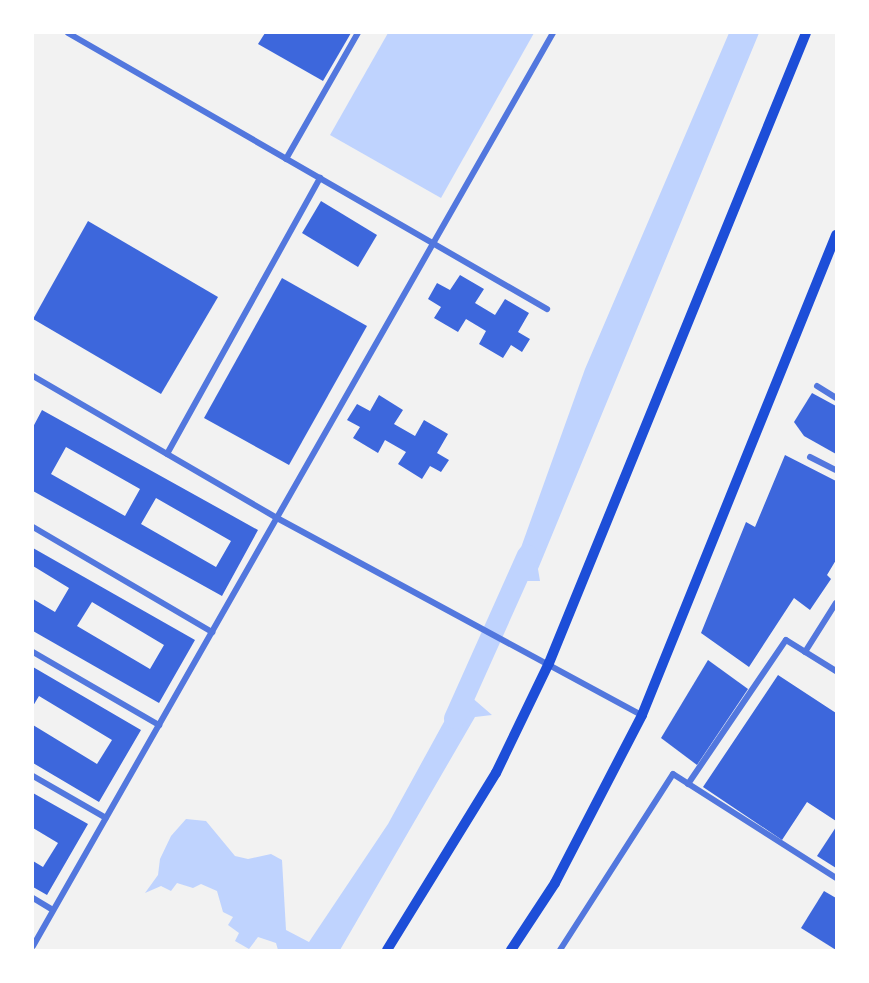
<!DOCTYPE html>
<html>
<head>
<meta charset="utf-8">
<style>
	body { margin:0 }
	#map { position:relative; width:869px; height:983px; overflow:hidden; background:#f2f2f2; font-family:"Work Sans",sans-serif }
	div>[style] { position:absolute }
	.water>* { inset:0; background:#bfd3fe }
	.river>* { height:21px; margin:-10.5px; padding:0 10.5px; transform-origin:10.5px; border-radius:10.5px; background:#bfd3fe }
	.building>* { inset:0; background:#3d67dc }
	.minor>* { height:6px; margin:-3px; padding:0 3px; transform-origin:3px; border-radius:3px; background:#5277de }
	.primary>* { height:10px; margin:-5px; padding:0 5px; transform-origin:5px; border-radius:5px; background:#1d4ed8 }
	span { translate:-50% -50%; white-space:nowrap; text-align:center; line-height:1.15; -webkit-text-stroke:6px #fff; paint-order:stroke }
	.frame { position:absolute; inset:0; border:34px solid #fff; pointer-events:none }
</style>
</head>
<body>
<div id="map">
	<div class="water">
		<div style="clip-path:polygon(388px 33px,534px 33px,441px 198px,330px 135px)"></div>
		<div style="clip-path:polygon(729px 33px,759px 33px,538px 569px,540px 581px,509px 581px,585px 369px)"></div>
		<div style="clip-path:polygon(462px 689px,492px 715px,475px 717px,340px 950px,278px 950px,276px 943px,258px 937px,249px 949px,235px 941px,239px 933px,228px 925px,233px 917px,223px 912px,217px 891px,201px 884px,193px 888px,177px 883px,171px 891px,161px 886px,145px 893px,158px 875px,160px 859px,171px 836px,186px 819px,206px 821px,235px 856px,248px 859px,271px 854px,282px 860px,286px 930px,309px 942px,388px 824px)"></div>
	</div>
	<div class="river">
		<div style="left:454px;top:718px;width:179px;rotate:-65.9deg"></div>
	</div>
	<div class="building">
		<div style="clip-path:polygon(265px 33px,351px 33px,323px 81px,258px 44px)"></div>
		<div style="clip-path:polygon(321px 201px,377px 235px,358px 267px,302px 233px)"></div>
		<div style="clip-path:polygon(88px 221px,218px 297px,161px 394px,33px 319px)"></div>
		<div style="clip-path:polygon(460px 275px,484px 289px,475px 303px,495px 315px,505px 299px,529px 313px,518px 332px,530px 339px,522px 352px,511px 345px,503px 358px,479px 344px,486px 331px,466px 319px,458px 332px,434px 318px,441px 307px,428px 299px,437px 283px,450px 290px)"></div>
		<div style="clip-path:polygon(282px 278px,367px 326px,289px 465px,204px 418px)"></div>
		<div style="clip-path:polygon(812px 393px,836px 406px,836px 454px,804px 436px,794px 422px)"></div>
		<div style="clip-path:polygon(379px 395px,403px 410px,394px 424px,415px 436px,424px 420px,448px 434px,437px 453px,449px 460px,441px 472px,430px 466px,422px 479px,398px 464px,406px 452px,385px 440px,378px 453px,353px 438px,360px 427px,347px 420px,357px 404px,370px 411px)"></div>
		<div style="clip-path:polygon(evenodd,42px 410px,258px 530px,222px 596px,33px 491px,33px 427px,42px 410px,66px 447px,140px 489px,125px 516px,51px 474px,66px 447px,42px 410px,156px 498px,231px 541px,216px 567px,141px 524px,156px 498px)"></div>
		<div style="clip-path:polygon(785px 455px,836px 481px,836px 560px,827px 575px,831px 579px,810px 610px,794px 598px,749px 667px,701px 633px,746px 522px,755px 527px)"></div>
		<div style="clip-path:polygon(evenodd,33px 548px,195px 640px,159px 703px,33px 631px,33px 599px,55px 612px,69px 588px,33px 566px,33px 548px,92px 602px,164px 645px,150px 669px,77px 626px,92px 602px)"></div>
		<div style="clip-path:polygon(708px 660px,748px 689px,697px 765px,661px 738px)"></div>
		<div style="clip-path:polygon(33px 667px,141px 730px,99px 802px,33px 763px,33px 725px,97px 764px,112px 740px,39px 696px,33px 706px)"></div>
		<div style="clip-path:polygon(778px 675px,836px 713px,836px 821px,807px 802px,782px 840px,703px 787px)"></div>
		<div style="clip-path:polygon(33px 793px,88px 824px,47px 895px,33px 887px,33px 861px,43px 867px,58px 843px,33px 828px)"></div>
		<div style="clip-path:polygon(836px 827px,836px 868px,817px 856px)"></div>
		<div style="clip-path:polygon(824px 891px,836px 898px,836px 950px,801px 928px)"></div>
	</div>
	<div class="minor">
		<div style="left:68px;top:33px;width:553px;rotate:29.95deg"></div>
		<div style="left:286px;top:159px;width:145px;rotate:-60.3deg"></div>
		<div style="left:33px;top:376px;width:282px;rotate:30.2deg"></div>
		<div style="left:277px;top:518px;width:415px;rotate:28.4deg"></div>
		<div style="left:817px;top:386px;width:22px;rotate:32deg"></div>
		<div style="left:167px;top:454px;width:316px;rotate:-61deg"></div>
		<div style="left:810px;top:457px;width:29px;rotate:27deg"></div>
		<div style="left:33px;top:527px;width:208px;rotate:30.4deg"></div>
		<div style="left:33px;top:652px;width:146px;rotate:30.1deg"></div>
		<div style="left:805px;top:652px;width:58px;rotate:-57.7deg"></div>
		<div style="left:33px;top:776px;width:84px;rotate:29.9deg"></div>
		<div style="left:688px;top:784px;width:174px;rotate:-55.8deg"></div>
		<div style="left:786px;top:640px;width:59px;rotate:31.8deg"></div>
		<div style="left:33px;top:898px;width:23px;rotate:31deg"></div>
		<div style="left:33px;top:946px;width:1051px;rotate:-60.34deg"></div>
		<div style="left:560px;top:950px;width:209px;rotate:-57.3deg"></div>
		<div style="left:673px;top:774px;width:193px;rotate:32.5deg"></div>
	</div>
	<div class="primary">
		<div style="left:387px;top:950px;width:208px;rotate:-58.4deg"></div>
		<div style="left:496px;top:773px;width:122px;rotate:-64.3deg"></div>
		<div style="left:549px;top:663px;width:680px;rotate:-67.81deg"></div>
		<div style="left:511px;top:950px;width:80px;rotate:-56.7deg"></div>
		<div style="left:555px;top:883px;width:189px;rotate:-62.6deg"></div>
		<div style="left:642px;top:715px;width:518px;rotate:-67.99deg"></div>
	</div>
	<div class="frame"></div>
</div>
</body>
</html>
